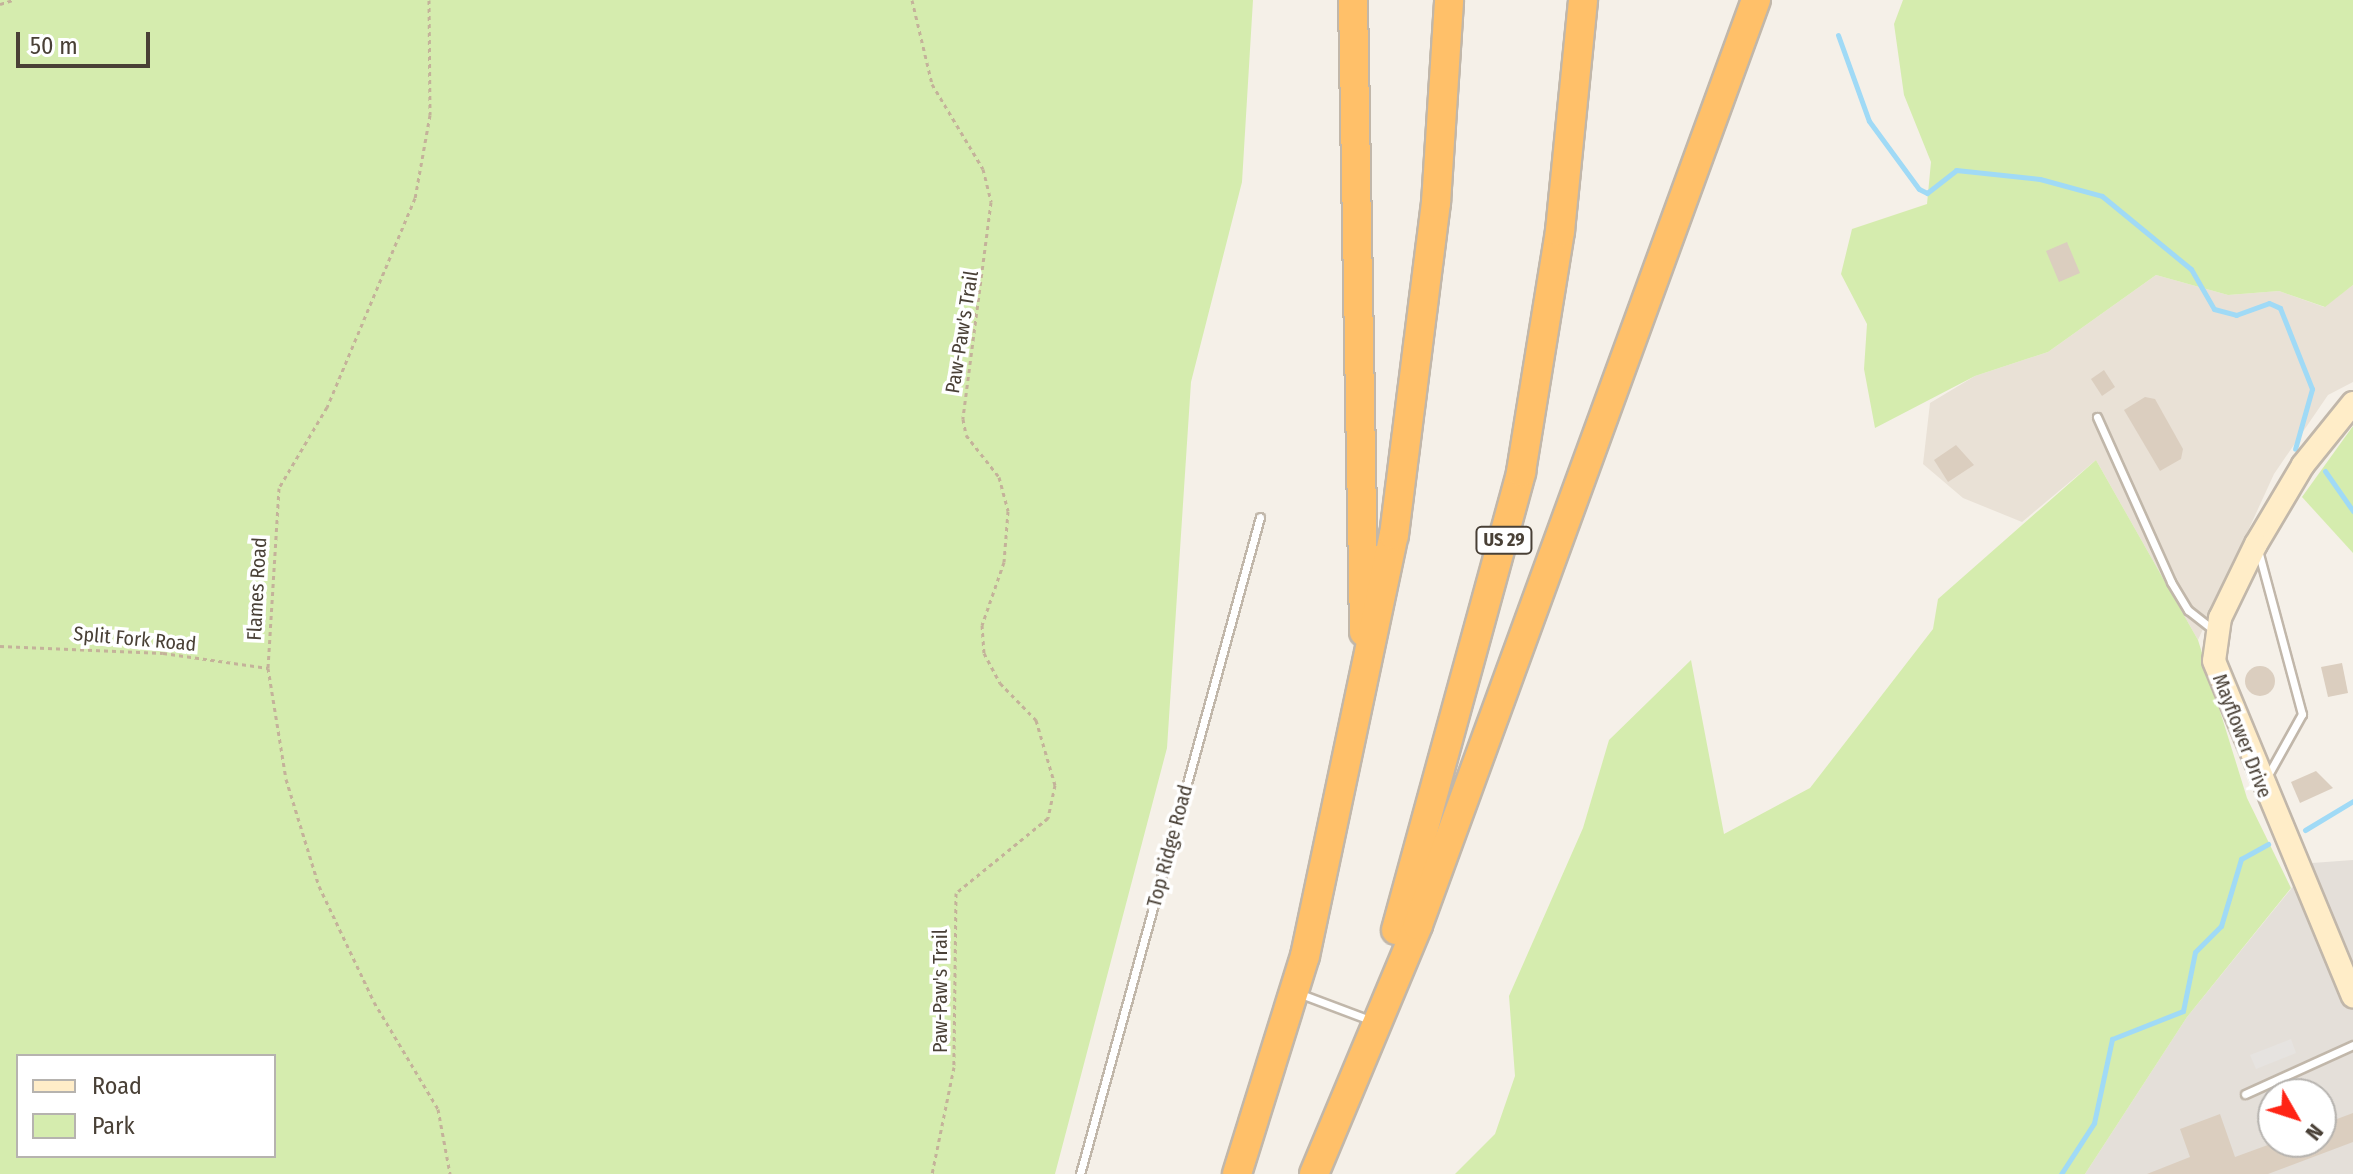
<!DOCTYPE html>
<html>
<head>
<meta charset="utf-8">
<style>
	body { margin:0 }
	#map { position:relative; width:2353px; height:1174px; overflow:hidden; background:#f5f0e8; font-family:"Fira Sans Condensed",sans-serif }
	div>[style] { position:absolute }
	.residential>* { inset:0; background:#e9e1d6 }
	.industrial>* { inset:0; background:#e4dfd9 }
	.green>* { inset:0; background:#d5ecae }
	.parking>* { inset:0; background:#e6e3e0 }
	.stream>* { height:5px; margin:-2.5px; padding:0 2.5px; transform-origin:2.5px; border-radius:2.5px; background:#a0daf6 }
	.building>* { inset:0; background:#dbcebf }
	.round { border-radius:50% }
	.path>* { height:3px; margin-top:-1.5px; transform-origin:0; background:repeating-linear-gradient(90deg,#c4b29a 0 4px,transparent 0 8px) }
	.roads { filter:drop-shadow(2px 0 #c1b7aa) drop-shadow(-2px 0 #c1b7aa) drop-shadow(0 2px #c1b7aa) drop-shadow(0 -2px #c1b7aa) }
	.lane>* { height:7px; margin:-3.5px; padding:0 3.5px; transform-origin:3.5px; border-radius:3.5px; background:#fff }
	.secondary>* { height:22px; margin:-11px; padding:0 11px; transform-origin:11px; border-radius:11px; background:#ffedc8 }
	.highway>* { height:28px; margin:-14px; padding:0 14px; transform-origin:14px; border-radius:14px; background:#ffc069 }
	span { translate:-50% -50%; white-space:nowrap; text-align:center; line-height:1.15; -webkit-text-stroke:7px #fff; paint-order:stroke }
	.shield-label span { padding:2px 6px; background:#fff; border:2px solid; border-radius:6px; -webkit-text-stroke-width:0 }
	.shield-label { font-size:18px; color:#494036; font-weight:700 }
	.street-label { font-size:20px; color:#494036 }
	.legend { position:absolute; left:16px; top:1054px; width:260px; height:104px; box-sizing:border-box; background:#fff; border:2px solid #b6b3af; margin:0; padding:10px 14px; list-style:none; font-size:24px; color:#494036 }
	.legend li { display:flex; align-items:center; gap:16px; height:40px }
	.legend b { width:40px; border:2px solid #b6b3af }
	.north { position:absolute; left:2257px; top:1078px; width:80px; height:80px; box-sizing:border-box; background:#fff; border:2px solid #b6b3af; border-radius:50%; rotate:129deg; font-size:22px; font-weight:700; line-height:32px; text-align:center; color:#494036 }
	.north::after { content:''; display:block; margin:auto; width:28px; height:36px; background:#ff2415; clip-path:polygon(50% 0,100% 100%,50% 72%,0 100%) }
	.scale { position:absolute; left:16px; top:32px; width:134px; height:36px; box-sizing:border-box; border:4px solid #494036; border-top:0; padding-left:10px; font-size:24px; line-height:28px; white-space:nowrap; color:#494036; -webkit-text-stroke:6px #fff; paint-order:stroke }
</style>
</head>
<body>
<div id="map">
	<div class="residential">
		<div style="clip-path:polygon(2156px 275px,2228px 295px,2279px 291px,2324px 307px,2353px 285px,2353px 382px,2328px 395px,2274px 474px,2198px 640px,2096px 460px,2022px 522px,1963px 498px,1923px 464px,1930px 403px,1975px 376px,2048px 352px)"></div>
	</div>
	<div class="industrial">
		<div style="clip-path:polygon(evenodd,2353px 860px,2353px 1174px,2085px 1174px,2187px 1017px,2312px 863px,2353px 860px,2273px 1094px,2321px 1094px,2321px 1142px,2273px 1142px,2273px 1094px)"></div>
	</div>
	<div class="green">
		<div style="clip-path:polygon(evenodd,0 0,1253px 0,1242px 182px,1191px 382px,1167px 748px,1055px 1174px,0 1174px,0 0,274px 1056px,274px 1156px,18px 1156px,18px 1056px,274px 1056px)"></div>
		<div style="clip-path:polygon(1903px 0,2353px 0,2353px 285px,2325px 307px,2279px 291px,2228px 295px,2156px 275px,2048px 352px,1975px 376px,1875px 428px,1864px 369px,1867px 324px,1841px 274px,1852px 229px,1927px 204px,1931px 162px,1904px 95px,1894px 24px)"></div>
		<div style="clip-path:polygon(2353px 426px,2353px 553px,2302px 497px)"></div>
		<div style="clip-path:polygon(2096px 460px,2198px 640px,2247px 798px,2291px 888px,2187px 1017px,2085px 1174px,1455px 1174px,1495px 1134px,1515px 1076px,1509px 996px,1583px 828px,1609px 740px,1691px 660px,1724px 834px,1810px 788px,1933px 629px,1938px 599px)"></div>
	</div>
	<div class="parking">
		<div style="clip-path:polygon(2291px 1039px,2296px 1053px,2256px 1069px,2250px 1055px)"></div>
	</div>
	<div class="stream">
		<div style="left:1838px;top:35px;width:91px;rotate:70.2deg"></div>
		<div style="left:1869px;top:121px;width:84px;rotate:53.7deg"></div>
		<div style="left:1919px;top:189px;width:9px;rotate:27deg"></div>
		<div style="left:1927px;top:193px;width:37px;rotate:-38deg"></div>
		<div style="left:1956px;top:170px;width:84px;rotate:6.1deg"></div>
		<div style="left:2040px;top:179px;width:64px;rotate:15.3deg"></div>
		<div style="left:2102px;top:196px;width:115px;rotate:39.4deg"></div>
		<div style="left:2191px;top:269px;width:46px;rotate:60.1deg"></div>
		<div style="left:2214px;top:309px;width:23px;rotate:15deg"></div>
		<div style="left:2236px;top:315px;width:35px;rotate:-20deg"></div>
		<div style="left:2269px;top:303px;width:12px;rotate:24deg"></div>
		<div style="left:2280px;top:308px;width:87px;rotate:68.4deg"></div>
		<div style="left:2312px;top:389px;width:62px;rotate:105.8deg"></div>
		<div style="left:2325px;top:471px;width:49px;rotate:55deg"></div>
		<div style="left:2305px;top:830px;width:56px;rotate:-31.1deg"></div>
		<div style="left:2061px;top:1174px;width:61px;rotate:-57.1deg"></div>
		<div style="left:2094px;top:1123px;width:86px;rotate:-77.9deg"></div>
		<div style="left:2112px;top:1039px;width:76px;rotate:-21.5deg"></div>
		<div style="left:2183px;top:1011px;width:60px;rotate:-78.5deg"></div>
		<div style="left:2195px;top:952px;width:37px;rotate:-45deg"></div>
		<div style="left:2221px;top:926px;width:70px;rotate:-73.4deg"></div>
		<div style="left:2241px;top:859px;width:31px;rotate:-29deg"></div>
	</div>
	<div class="building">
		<div style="clip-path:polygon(2067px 242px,2080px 273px,2059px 282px,2046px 251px)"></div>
		<div style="clip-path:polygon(2104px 370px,2115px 387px,2102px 396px,2091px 379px)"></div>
		<div style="clip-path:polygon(2145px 397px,2155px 399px,2183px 449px,2181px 459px,2160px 471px,2124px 410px)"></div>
		<div style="clip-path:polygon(1956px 445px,1974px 465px,1948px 482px,1934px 460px)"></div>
		<div style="clip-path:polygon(2342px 663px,2348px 693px,2328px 697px,2321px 667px)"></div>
		<div class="round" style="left:2245px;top:666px;width:30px;height:30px"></div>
		<div style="clip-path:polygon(2316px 771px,2333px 788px,2300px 803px,2291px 782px)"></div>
		<div style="clip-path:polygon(2353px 1113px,2353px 1142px,2268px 1174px,2147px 1174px,2190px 1157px,2180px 1129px,2220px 1114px,2235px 1157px,2276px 1142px,2321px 1142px,2321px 1125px)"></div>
	</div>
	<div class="path">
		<div style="left:429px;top:0;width:115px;rotate:89.5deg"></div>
		<div style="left:430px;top:115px;width:84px;rotate:100.2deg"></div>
		<div style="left:415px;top:198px;width:227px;rotate:112.8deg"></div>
		<div style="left:327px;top:407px;width:94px;rotate:120.7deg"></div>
		<div style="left:279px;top:488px;width:180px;rotate:93.5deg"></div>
		<div style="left:268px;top:668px;width:112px;rotate:80.8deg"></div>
		<div style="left:286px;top:779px;width:112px;rotate:72.9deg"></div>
		<div style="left:319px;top:886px;width:128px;rotate:64.6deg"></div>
		<div style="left:374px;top:1002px;width:125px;rotate:59.1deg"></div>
		<div style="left:438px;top:1109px;width:66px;rotate:79.5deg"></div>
		<div style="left:912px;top:0;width:86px;rotate:76.6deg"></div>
		<div style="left:932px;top:84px;width:99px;rotate:59deg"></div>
		<div style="left:983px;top:169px;width:34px;rotate:76deg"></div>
		<div style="left:991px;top:202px;width:219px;rotate:97.4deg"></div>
		<div style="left:963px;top:419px;width:16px;rotate:79deg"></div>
		<div style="left:966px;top:435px;width:53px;rotate:51.8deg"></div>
		<div style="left:999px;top:477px;width:35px;rotate:75deg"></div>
		<div style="left:1008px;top:511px;width:51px;rotate:94.5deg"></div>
		<div style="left:1004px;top:562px;width:67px;rotate:109.2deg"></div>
		<div style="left:982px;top:625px;width:28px;rotate:86deg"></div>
		<div style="left:984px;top:653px;width:34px;rotate:62deg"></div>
		<div style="left:1000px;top:683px;width:52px;rotate:45.8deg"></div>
		<div style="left:1036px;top:720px;width:68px;rotate:73.7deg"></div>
		<div style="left:1055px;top:785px;width:34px;rotate:102deg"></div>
		<div style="left:1048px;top:818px;width:119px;rotate:140.8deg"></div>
		<div style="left:956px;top:893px;width:174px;rotate:90.7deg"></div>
		<div style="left:954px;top:1067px;width:109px;rotate:101.6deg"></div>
		<div style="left:0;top:4px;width:14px;rotate:-17deg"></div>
		<div style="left:0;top:646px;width:163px;rotate:2.5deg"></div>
		<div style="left:163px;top:653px;width:106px;rotate:8.1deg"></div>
	</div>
	<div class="roads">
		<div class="lane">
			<div style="left:2097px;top:417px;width:181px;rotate:65.8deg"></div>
			<div style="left:2171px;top:582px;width:33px;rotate:59deg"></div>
			<div style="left:2188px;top:610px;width:34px;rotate:38deg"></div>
			<div style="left:2258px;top:550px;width:170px;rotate:75deg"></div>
			<div style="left:2302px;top:714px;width:72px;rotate:119.1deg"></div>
			<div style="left:1298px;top:993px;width:74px;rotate:20.6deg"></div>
			<div style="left:2245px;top:1094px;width:119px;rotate:-24.4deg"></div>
			<div style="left:1080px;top:1174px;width:681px;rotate:-74.68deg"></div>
		</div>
		<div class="secondary">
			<div style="left:2353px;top:403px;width:80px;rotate:128.9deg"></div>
			<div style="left:2303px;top:465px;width:92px;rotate:120.7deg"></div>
			<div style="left:2256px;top:544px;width:82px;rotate:115.9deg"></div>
			<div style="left:2220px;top:618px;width:43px;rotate:97.9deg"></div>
			<div style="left:2214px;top:661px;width:363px;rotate:67.5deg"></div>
		</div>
		<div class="highway">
			<div style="left:1353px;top:0;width:632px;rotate:89deg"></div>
			<div style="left:1396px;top:930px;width:475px;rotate:-74.7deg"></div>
			<div style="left:1521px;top:472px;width:244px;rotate:-80.8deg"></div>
			<div style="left:1560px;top:231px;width:232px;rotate:-84.3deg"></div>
			<div style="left:1237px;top:1174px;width:228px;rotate:-72.7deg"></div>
			<div style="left:1305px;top:956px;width:430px;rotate:-78.1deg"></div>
			<div style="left:1394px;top:535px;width:335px;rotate:-82.8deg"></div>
			<div style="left:1436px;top:203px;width:203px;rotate:-86.3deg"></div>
			<div style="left:1314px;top:1174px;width:270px;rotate:-67.3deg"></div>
			<div style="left:1418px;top:925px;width:985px;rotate:-69.93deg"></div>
		</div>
	</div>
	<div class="shield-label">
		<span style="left:1504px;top:540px">US 29</span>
	</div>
	<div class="street-label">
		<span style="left:962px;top:332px;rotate:-81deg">Paw-Paw's Trail</span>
		<span style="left:257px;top:589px;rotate:-87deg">Flames Road</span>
		<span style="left:135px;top:639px;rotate:5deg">Split Fork Road</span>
		<span style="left:2242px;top:736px;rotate:69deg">Mayflower Drive</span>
		<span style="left:1170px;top:846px;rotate:-75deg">Top Ridge Road</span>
		<span style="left:940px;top:991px;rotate:-90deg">Paw-Paw's Trail</span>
	</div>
	<ul class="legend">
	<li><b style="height:10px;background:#ffedc8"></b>Road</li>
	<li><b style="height:22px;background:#d5ecae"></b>Park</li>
	</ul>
	<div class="north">N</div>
	<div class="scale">50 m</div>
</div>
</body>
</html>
